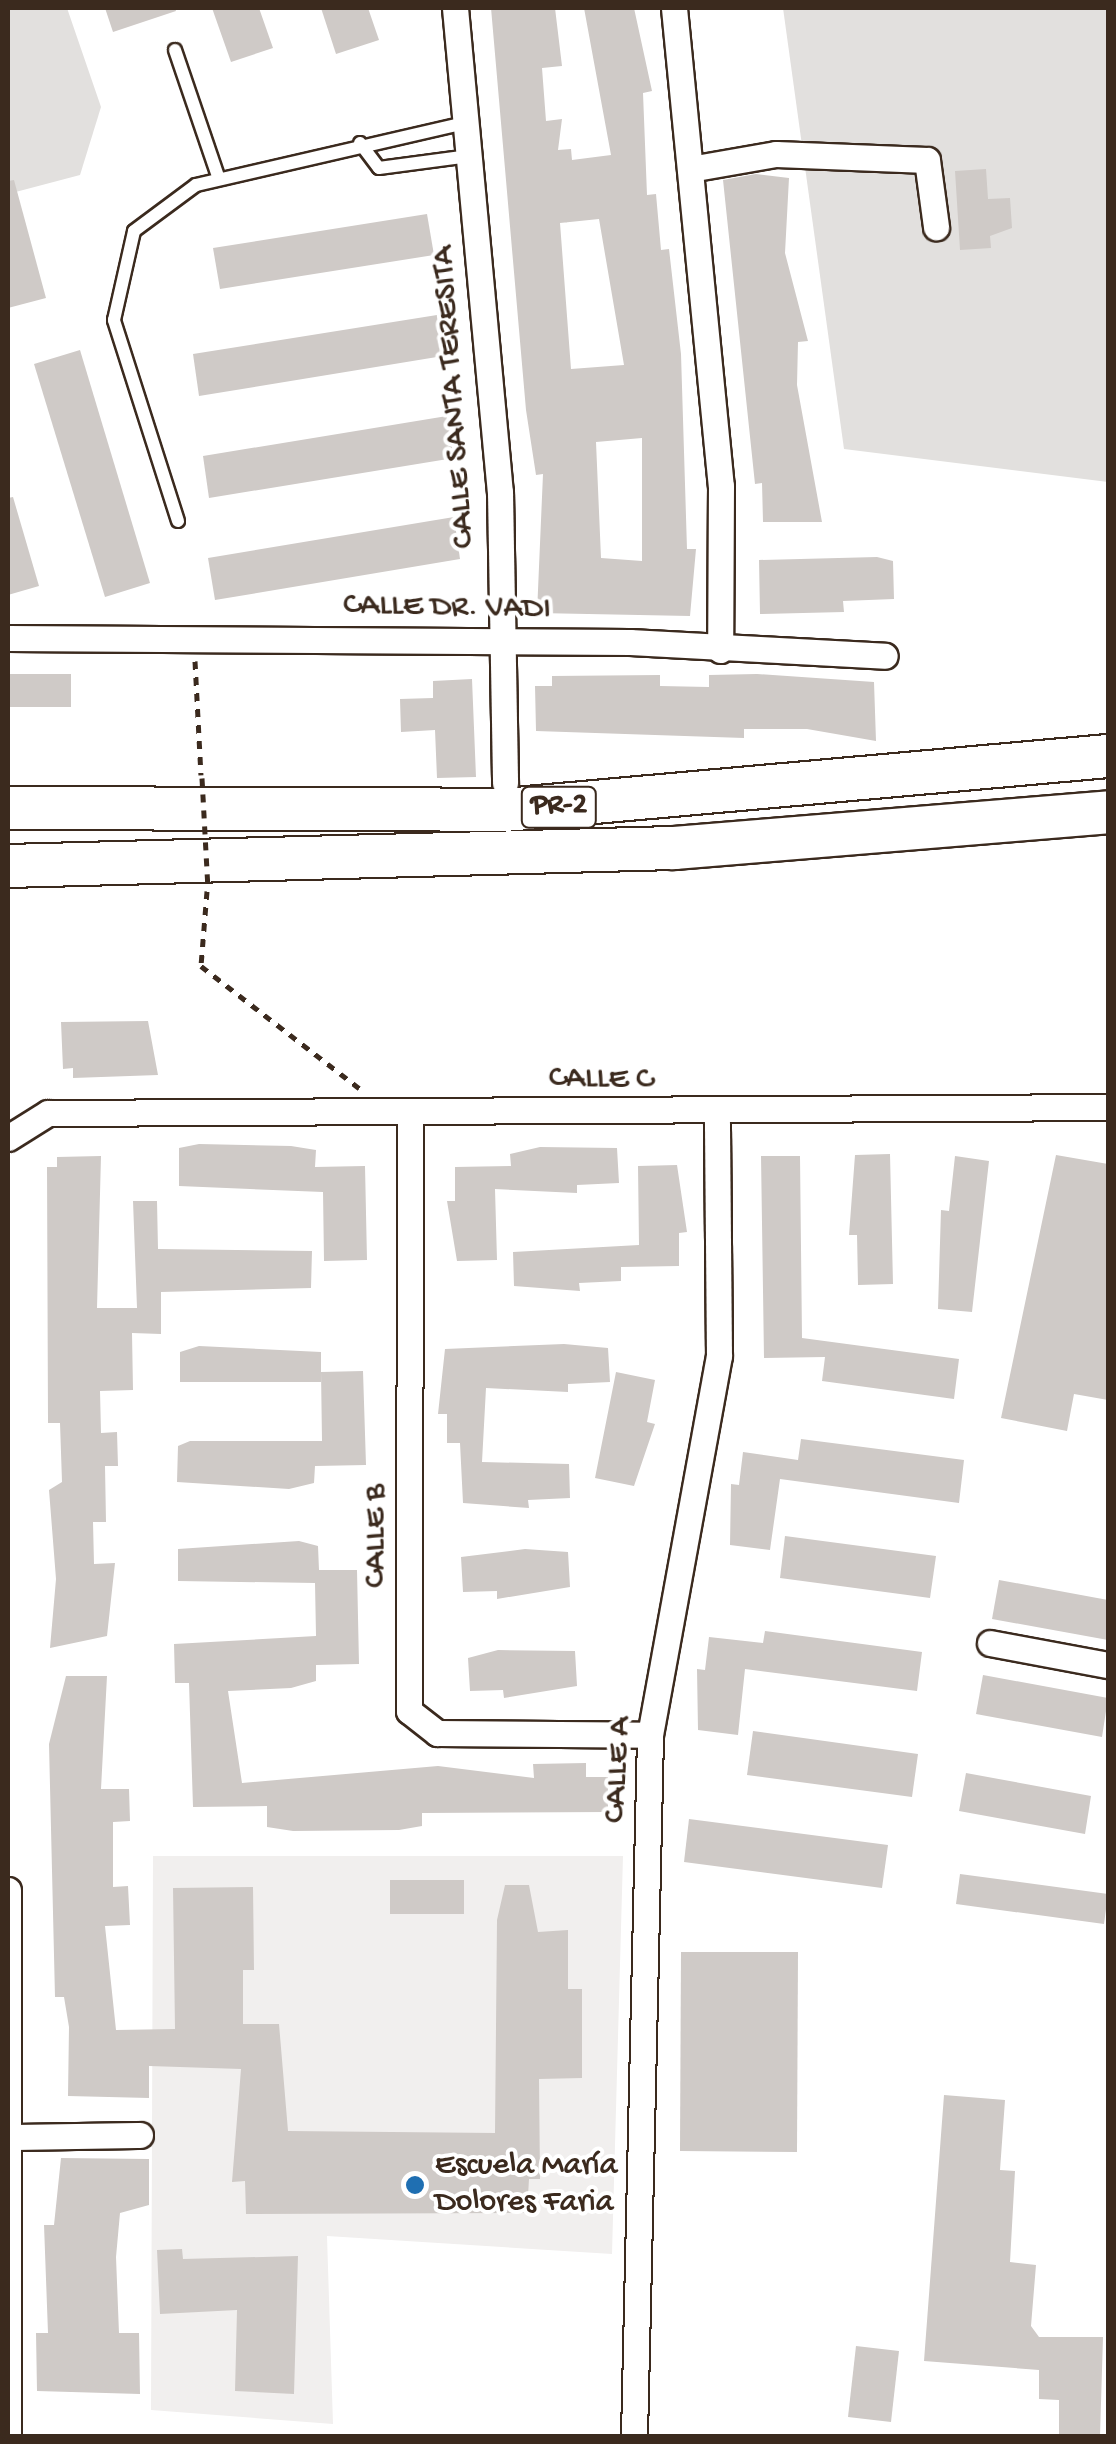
<!DOCTYPE html>
<html>
<head>
<meta charset="utf-8">
<style>
	body { margin:0 }
	#map { position:relative; width:1116px; height:2444px; overflow:hidden; background:#fff; font-family:"Gochi Hand",sans-serif }
	div>[style] { position:absolute }
	.built>* { inset:0; background:#f1efee }
	.green>* { inset:0; background:#e2e0de }
	.building>* { inset:0; background:#cfcac7 }
	.path>* { height:5px; margin-top:-2.5px; transform-origin:0; background:repeating-linear-gradient(90deg,#3b2a1e 0 8px,transparent 0 16px) }
	.roads { filter:drop-shadow(2px 0 #3b2a1e) drop-shadow(-2px 0 #3b2a1e) drop-shadow(0 2px #3b2a1e) drop-shadow(0 -2px #3b2a1e) }
	.service>* { height:12px; margin:-6px; padding:0 6px; transform-origin:6px; border-radius:6px; background:#fff }
	.minor>* { height:25px; margin:-12.5px; padding:0 12.5px; transform-origin:12.5px; border-radius:12.5px; background:#fff }
	.trunk>* { height:42px; margin:-21px; padding:0 21px; transform-origin:21px; border-radius:21px; background:#fff }
	.path-bridge>* { height:5px; margin-top:-2.5px; transform-origin:0; background:repeating-linear-gradient(90deg,#3b2a1e 0 8px,transparent 0 16px) }
	.dots>* { width:28px; height:28px; translate:-50% -50%; box-sizing:border-box; border:5px solid #fff; border-radius:50% }
	span { translate:-50% -50%; white-space:nowrap; text-align:center; line-height:1.15; -webkit-text-stroke:8px #fff; paint-order:stroke }
	.shield-label span { padding:2px 8px; background:#fff; border:2px solid; border-radius:8px; -webkit-text-stroke-width:0 }
	.shield-label { font-size:30px; color:#3b2a1e; font-weight:700 }
	.street-label { font-size:32px; color:#3b2a1e }
	.poi-label { font-size:32px; color:#3b2a1e }
	.left { translate:0 -50%; text-align:left }
	.frame { position:absolute; inset:0; border:10px solid #3b2a1e; pointer-events:none }
</style>
</head>
<body>
<div id="map">
	<div class="built">
		<div style="clip-path:polygon(153px 1856px,623px 1856px,612px 2254px,327px 2236px,333px 2424px,151px 2410px)"></div>
	</div>
	<div class="green">
		<div style="clip-path:polygon(8px 8px,67px 8px,101px 107px,80px 175px,8px 194px)"></div>
		<div style="clip-path:polygon(783px 8px,1108px 8px,1108px 482px,844px 449px)"></div>
	</div>
	<div class="building">
		<div style="clip-path:polygon(105px 8px,175px 8px,176px 11px,113px 32px)"></div>
		<div style="clip-path:polygon(212px 8px,259px 8px,273px 48px,231px 62px)"></div>
		<div style="clip-path:polygon(321px 8px,368px 8px,379px 40px,336px 54px)"></div>
		<div style="clip-path:polygon(evenodd,491px 8px,555px 8px,562px 66px,542px 68px,546px 121px,562px 119px,558px 150px,571px 149px,572px 160px,611px 155px,584px 8px,634px 8px,652px 91px,643px 93px,647px 195px,656px 194px,661px 250px,669px 249px,681px 354px,687px 549px,696px 549px,690px 616px,537px 613px,543px 474px,536px 475px,526px 410px,491px 8px,599px 219px,624px 365px,571px 369px,560px 223px,599px 219px,491px 8px,642px 438px,642px 561px,601px 558px,596px 442px,642px 438px)"></div>
		<div style="clip-path:polygon(986px 169px,988px 199px,1010px 198px,1012px 228px,990px 236px,991px 248px,960px 250px,955px 171px)"></div>
		<div style="clip-path:polygon(756px 174px,789px 178px,785px 253px,808px 341px,798px 342px,797px 385px,822px 522px,763px 522px,762px 483px,755px 484px,723px 180px)"></div>
		<div style="clip-path:polygon(14px 180px,46px 298px,8px 308px,8px 181px)"></div>
		<div style="clip-path:polygon(427px 214px,434px 255px,220px 289px,213px 248px)"></div>
		<div style="clip-path:polygon(437px 315px,443px 356px,199px 396px,193px 354px)"></div>
		<div style="clip-path:polygon(80px 350px,150px 583px,105px 597px,34px 364px)"></div>
		<div style="clip-path:polygon(447px 416px,454px 458px,209px 498px,203px 456px)"></div>
		<div style="clip-path:polygon(13px 497px,39px 586px,8px 595px,8px 498px)"></div>
		<div style="clip-path:polygon(454px 517px,460px 559px,215px 600px,208px 558px)"></div>
		<div style="clip-path:polygon(877px 557px,893px 561px,894px 599px,843px 601px,844px 612px,760px 614px,759px 560px)"></div>
		<div style="clip-path:polygon(8px 674px,71px 674px,71px 707px,8px 707px)"></div>
		<div style="clip-path:polygon(757px 674px,874px 682px,876px 741px,807px 729px,744px 729px,744px 738px,536px 731px,535px 686px,552px 686px,552px 676px,660px 675px,660px 686px,709px 687px,709px 675px)"></div>
		<div style="clip-path:polygon(472px 679px,476px 777px,437px 778px,435px 730px,401px 732px,400px 699px,433px 698px,433px 681px)"></div>
		<div style="clip-path:polygon(148px 1021px,158px 1075px,73px 1078px,73px 1068px,63px 1069px,61px 1022px)"></div>
		<div style="clip-path:polygon(199px 1144px,291px 1146px,316px 1150px,315px 1167px,365px 1166px,367px 1260px,324px 1261px,323px 1192px,179px 1186px,179px 1148px)"></div>
		<div style="clip-path:polygon(540px 1147px,617px 1148px,619px 1183px,577px 1185px,577px 1193px,495px 1189px,497px 1260px,457px 1261px,447px 1201px,455px 1201px,455px 1167px,511px 1166px,510px 1154px)"></div>
		<div style="clip-path:polygon(890px 1154px,893px 1284px,858px 1285px,857px 1235px,849px 1235px,855px 1155px)"></div>
		<div style="clip-path:polygon(1056px 1155px,1108px 1164px,1108px 1400px,1074px 1394px,1067px 1431px,1001px 1418px)"></div>
		<div style="clip-path:polygon(101px 1156px,97px 1308px,137px 1308px,133px 1201px,157px 1201px,158px 1249px,312px 1251px,311px 1288px,161px 1292px,161px 1334px,132px 1333px,133px 1390px,100px 1391px,101px 1433px,117px 1432px,118px 1466px,105px 1466px,106px 1522px,93px 1522px,94px 1564px,115px 1563px,107px 1636px,50px 1648px,56px 1579px,49px 1490px,62px 1482px,60px 1423px,48px 1423px,47px 1167px,57px 1167px,57px 1157px)"></div>
		<div style="clip-path:polygon(761px 1156px,800px 1156px,802px 1338px,959px 1359px,954px 1399px,822px 1381px,825px 1357px,764px 1358px)"></div>
		<div style="clip-path:polygon(955px 1156px,989px 1161px,972px 1312px,938px 1309px,941px 1210px,949px 1211px)"></div>
		<div style="clip-path:polygon(677px 1165px,687px 1232px,679px 1233px,679px 1266px,621px 1267px,621px 1281px,579px 1283px,580px 1291px,514px 1286px,513px 1252px,639px 1245px,638px 1166px)"></div>
		<div style="clip-path:polygon(564px 1344px,608px 1348px,610px 1382px,568px 1384px,568px 1392px,486px 1388px,482px 1462px,569px 1464px,570px 1498px,528px 1500px,529px 1508px,463px 1503px,460px 1443px,447px 1443px,447px 1414px,438px 1414px,445px 1349px)"></div>
		<div style="clip-path:polygon(199px 1346px,321px 1352px,321px 1382px,180px 1382px,180px 1352px)"></div>
		<div style="clip-path:polygon(363px 1371px,366px 1465px,315px 1466px,314px 1483px,289px 1489px,177px 1482px,178px 1446px,190px 1441px,322px 1441px,321px 1372px)"></div>
		<div style="clip-path:polygon(616px 1372px,655px 1380px,647px 1422px,655px 1424px,634px 1486px,595px 1478px)"></div>
		<div style="clip-path:polygon(801px 1439px,964px 1460px,959px 1503px,780px 1479px,770px 1550px,730px 1545px,731px 1484px,739px 1485px,743px 1452px,798px 1460px)"></div>
		<div style="clip-path:polygon(785px 1536px,936px 1556px,930px 1598px,780px 1578px)"></div>
		<div style="clip-path:polygon(299px 1541px,318px 1546px,319px 1570px,357px 1570px,359px 1664px,316px 1665px,316px 1681px,291px 1688px,228px 1691px,242px 1783px,438px 1766px,534px 1778px,533px 1764px,586px 1763px,586px 1777px,608px 1777px,608px 1812px,422px 1813px,422px 1826px,399px 1830px,293px 1831px,267px 1827px,267px 1806px,193px 1807px,189px 1683px,175px 1683px,174px 1644px,316px 1636px,315px 1583px,178px 1581px,178px 1549px)"></div>
		<div style="clip-path:polygon(525px 1549px,568px 1552px,570px 1587px,497px 1599px,497px 1591px,463px 1592px,461px 1557px)"></div>
		<div style="clip-path:polygon(999px 1580px,1108px 1600px,1108px 1640px,992px 1619px)"></div>
		<div style="clip-path:polygon(765px 1631px,922px 1652px,917px 1691px,745px 1669px,738px 1735px,698px 1730px,697px 1669px,705px 1670px,709px 1637px,763px 1643px)"></div>
		<div style="clip-path:polygon(498px 1650px,575px 1651px,577px 1686px,504px 1698px,503px 1690px,470px 1691px,468px 1658px)"></div>
		<div style="clip-path:polygon(983px 1675px,1108px 1698px,1102px 1737px,976px 1714px)"></div>
		<div style="clip-path:polygon(66px 1676px,107px 1676px,101px 1789px,129px 1789px,130px 1821px,113px 1822px,113px 1887px,128px 1886px,130px 1925px,105px 1926px,116px 2030px,175px 2029px,173px 1888px,253px 1887px,254px 1970px,243px 1970px,243px 2024px,279px 2024px,288px 2131px,495px 2133px,497px 1920px,505px 1885px,529px 1885px,538px 1932px,568px 1930px,568px 1989px,582px 1989px,582px 2078px,539px 2079px,540px 2179px,529px 2179px,527px 2213px,246px 2214px,245px 2181px,232px 2182px,241px 2069px,149px 2066px,149px 2098px,68px 2096px,69px 2027px,64px 1997px,55px 1997px,49px 1744px)"></div>
		<div style="clip-path:polygon(753px 1731px,918px 1754px,912px 1797px,747px 1775px)"></div>
		<div style="clip-path:polygon(966px 1773px,1091px 1796px,1085px 1834px,959px 1811px)"></div>
		<div style="clip-path:polygon(689px 1819px,888px 1845px,882px 1888px,684px 1862px)"></div>
		<div style="clip-path:polygon(960px 1874px,1108px 1894px,1104px 1924px,956px 1904px)"></div>
		<div style="clip-path:polygon(390px 1880px,464px 1880px,464px 1914px,390px 1914px)"></div>
		<div style="clip-path:polygon(681px 1952px,798px 1952px,797px 2152px,680px 2151px)"></div>
		<div style="clip-path:polygon(944px 2095px,1005px 2100px,1000px 2170px,1015px 2171px,1010px 2262px,1036px 2265px,1031px 2326px,1039px 2337px,1103px 2337px,1100px 2436px,1059px 2436px,1059px 2400px,1039px 2399px,1039px 2370px,924px 2361px)"></div>
		<div style="clip-path:polygon(61px 2158px,149px 2159px,149px 2205px,120px 2213px,116px 2257px,119px 2333px,139px 2333px,140px 2394px,37px 2391px,36px 2333px,48px 2333px,44px 2225px,54px 2225px)"></div>
		<div style="clip-path:polygon(182px 2249px,183px 2259px,298px 2256px,294px 2394px,235px 2391px,237px 2310px,160px 2314px,157px 2250px)"></div>
		<div style="clip-path:polygon(856px 2346px,899px 2351px,891px 2422px,848px 2417px)"></div>
	</div>
	<div class="path">
		<div style="left:195px;top:661px;width:114px;rotate:87deg"></div>
		<div style="left:207px;top:891px;width:75px;rotate:94.6deg"></div>
		<div style="left:201px;top:966px;width:200px;rotate:37.7deg"></div>
	</div>
	<div class="roads">
		<div class="service">
			<div style="left:175px;top:50px;width:136px;rotate:71.2deg"></div>
			<div style="left:360px;top:143px;width:31px;rotate:53deg"></div>
			<div style="left:379px;top:168px;width:91px;rotate:-7.6deg"></div>
			<div style="left:178px;top:521px;width:211px;rotate:-107.7deg"></div>
			<div style="left:114px;top:320px;width:91px;rotate:-77.3deg"></div>
			<div style="left:134px;top:231px;width:77px;rotate:-36.6deg"></div>
			<div style="left:196px;top:185px;width:276px;rotate:-13deg"></div>
		</div>
		<div class="minor">
			<div style="left:455px;top:8px;width:486px;rotate:84.7deg"></div>
			<div style="left:500px;top:492px;width:291px;rotate:89deg"></div>
			<div style="left:674px;top:8px;width:480px;rotate:84.4deg"></div>
			<div style="left:721px;top:486px;width:164px;rotate:90.3deg"></div>
			<div style="left:690px;top:169px;width:87px;rotate:-9.9deg"></div>
			<div style="left:776px;top:154px;width:151px;rotate:2.3deg"></div>
			<div style="left:927px;top:160px;width:68px;rotate:82.3deg"></div>
			<div style="left:8px;top:638px;width:622px;rotate:0.37deg"></div>
			<div style="left:630px;top:642px;width:255px;rotate:3.1deg"></div>
			<div style="left:410px;top:1111px;width:600px;rotate:90.1deg"></div>
			<div style="left:409px;top:1711px;width:36px;rotate:38deg"></div>
			<div style="left:437px;top:1733px;width:213px;rotate:0.5deg"></div>
			<div style="left:8px;top:1138px;width:47px;rotate:-32deg"></div>
			<div style="left:48px;top:1113px;width:1060px;rotate:-0.32deg"></div>
			<div style="left:990px;top:1643px;width:120px;rotate:10.6deg"></div>
			<div style="left:8px;top:1890px;width:546px;rotate:90deg"></div>
			<div style="left:12px;top:2137px;width:128px;rotate:-0.9deg"></div>
			<div style="left:634px;top:2436px;width:701px;rotate:-88.69deg"></div>
			<div style="left:650px;top:1735px;width:385px;rotate:-79.7deg"></div>
			<div style="left:719px;top:1356px;width:242px;rotate:-90.5deg"></div>
		</div>
		<div class="trunk">
			<div style="left:8px;top:808px;width:497px;rotate:0.2deg"></div>
			<div style="left:505px;top:810px;width:605px;rotate:-5.12deg"></div>
			<div style="left:8px;top:866px;width:666px;rotate:-1.55deg"></div>
			<div style="left:674px;top:848px;width:435px;rotate:-4.7deg"></div>
		</div>
	</div>
	<div class="path-bridge">
		<div style="left:202px;top:778px;width:110px;rotate:86.9deg"></div>
	</div>
	<div class="dots">
		<div style="left:415px;top:2185px;background:#1f6fb2"></div>
	</div>
	<div class="shield-label">
		<span style="left:559px;top:807px">PR-2</span>
	</div>
	<div class="street-label">
		<span style="left:455px;top:397px;rotate:-94deg">CALLE SANTA TERESITA</span>
		<span style="left:447px;top:608px;rotate:1deg">CALLE DR. VADI</span>
		<span style="left:601px;top:1080px;rotate:1deg">CALLE C</span>
		<span style="left:377px;top:1536px;rotate:-90deg">CALLE B</span>
		<span style="left:619px;top:1770px;rotate:-87deg">CALLE A</span>
	</div>
	<div class="poi-label">
		<span class="left" style="left:435px;top:2185px">Escuela María<br>Dolores Faria</span>
	</div>
	<div class="frame"></div>
</div>
</body>
</html>
